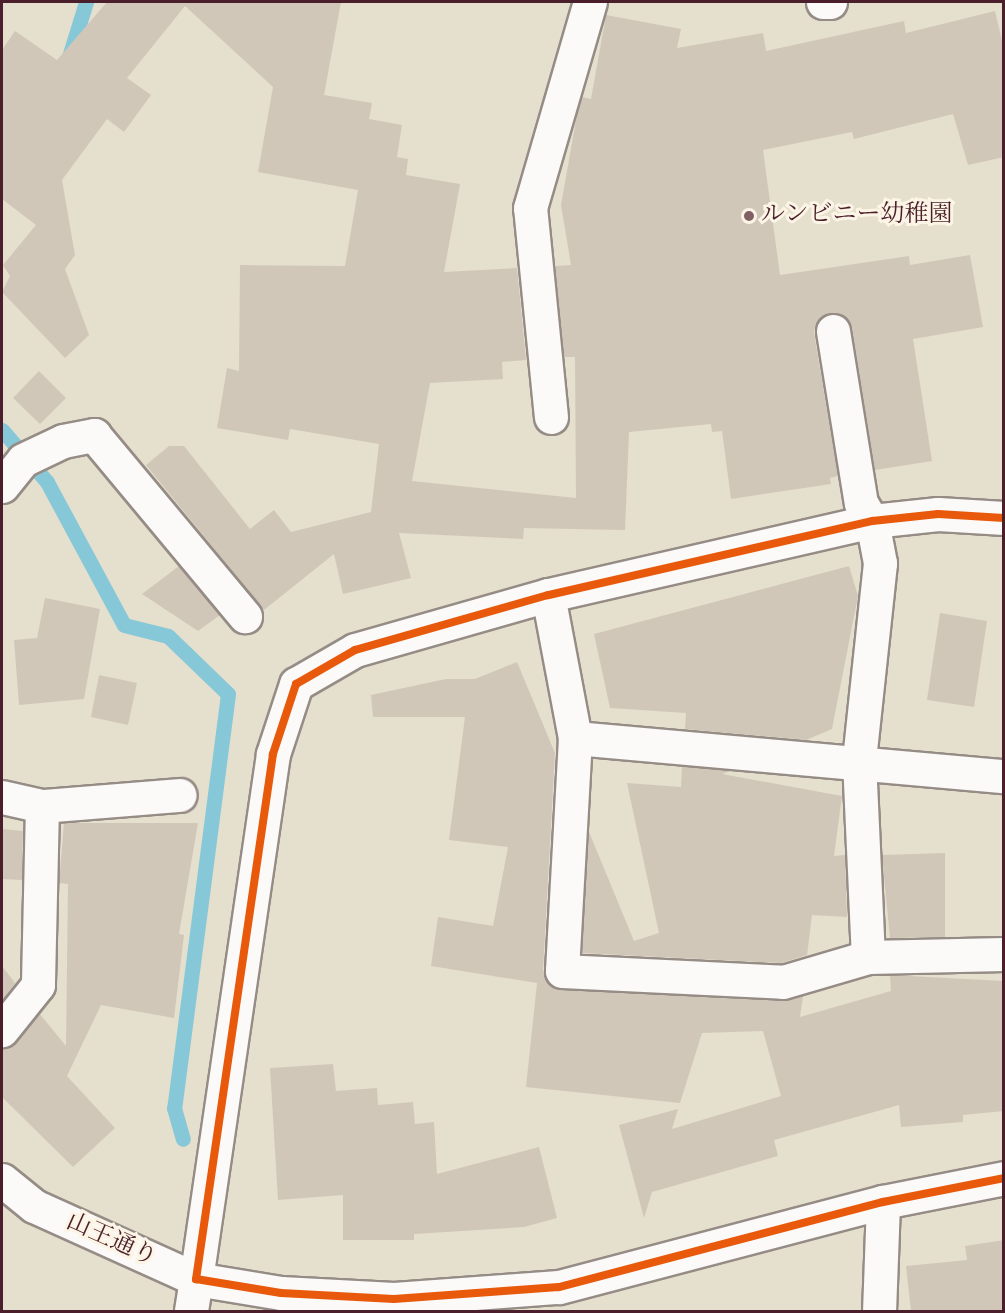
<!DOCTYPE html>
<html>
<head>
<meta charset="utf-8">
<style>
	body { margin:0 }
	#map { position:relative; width:1005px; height:1313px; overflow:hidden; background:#e5dfce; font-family:"Old Standard TT","Noto Serif JP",serif }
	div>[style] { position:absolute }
	.stream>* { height:15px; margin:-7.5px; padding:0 7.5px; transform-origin:7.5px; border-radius:7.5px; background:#86c8d8 }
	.building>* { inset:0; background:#d1c7b8 }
	.roads { filter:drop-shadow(2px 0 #968c86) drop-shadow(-2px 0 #968c86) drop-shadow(0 2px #968c86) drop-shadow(0 -2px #968c86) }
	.minor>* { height:33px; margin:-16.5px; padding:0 16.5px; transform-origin:16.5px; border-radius:16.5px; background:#fbfaf8 }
	.tertiary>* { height:33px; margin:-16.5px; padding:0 16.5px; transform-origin:16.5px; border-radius:16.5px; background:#fbfaf8 }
	.cycleway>* { height:8px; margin:-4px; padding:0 4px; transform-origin:4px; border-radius:4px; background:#e8590c }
	.dots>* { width:16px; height:16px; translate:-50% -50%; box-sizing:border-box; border:3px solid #fcf5e5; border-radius:50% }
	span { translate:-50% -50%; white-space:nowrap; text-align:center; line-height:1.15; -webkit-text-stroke:6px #fcf5e5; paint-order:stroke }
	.poi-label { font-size:24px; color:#4a1f2b }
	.left { translate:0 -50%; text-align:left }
	.street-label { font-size:24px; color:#4a1f2b }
	.frame { position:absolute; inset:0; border:3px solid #4a1f2b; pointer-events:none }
</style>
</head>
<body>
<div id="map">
	<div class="stream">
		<div style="left:69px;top:57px;width:58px;rotate:-72.8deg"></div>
		<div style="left:2px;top:430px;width:69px;rotate:49.1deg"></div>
		<div style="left:47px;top:482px;width:162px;rotate:61.7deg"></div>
		<div style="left:124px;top:625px;width:45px;rotate:14deg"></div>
		<div style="left:168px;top:636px;width:83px;rotate:44deg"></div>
		<div style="left:228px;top:694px;width:418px;rotate:97.4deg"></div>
		<div style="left:174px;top:1108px;width:32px;rotate:74deg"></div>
	</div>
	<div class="building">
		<div style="clip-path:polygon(107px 2px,341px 2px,324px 95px,372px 103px,369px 119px,402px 125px,397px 157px,408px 159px,406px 175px,460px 184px,444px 272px,517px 268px,526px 360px,502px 362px,503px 379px,430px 383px,412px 481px,576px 498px,575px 357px,564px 357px,555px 266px,571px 265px,561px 205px,578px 109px,582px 97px,591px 99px,606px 15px,681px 29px,677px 48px,763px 33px,766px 51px,904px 21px,906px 33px,995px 11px,1004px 49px,1004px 157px,968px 165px,953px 114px,854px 139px,852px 132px,763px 150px,780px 275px,909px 256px,910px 265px,970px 255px,983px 327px,913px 339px,932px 461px,875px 470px,852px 328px,840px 314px,829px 313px,816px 324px,814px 333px,838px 476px,830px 478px,831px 484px,731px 499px,722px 431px,712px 432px,711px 424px,629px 432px,625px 530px,524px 528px,523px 539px,399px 533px,411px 578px,343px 594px,334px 554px,264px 610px,146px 465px,169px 446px,184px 446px,250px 529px,274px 510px,291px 532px,371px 512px,379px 444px,290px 429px,288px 440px,217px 428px,227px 368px,239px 371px,240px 265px,345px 266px,358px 190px,258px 172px,273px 87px,185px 6px,127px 78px,151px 95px,124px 132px,107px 119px,62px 180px,75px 255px,65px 269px,89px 335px,65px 358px,2px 292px,10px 276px,3px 265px,36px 225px,2px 199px,2px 50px,15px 31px,57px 60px)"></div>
		<div style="clip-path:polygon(39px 371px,66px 398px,40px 424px,13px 398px)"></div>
		<div style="clip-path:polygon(179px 566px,220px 615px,198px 631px,142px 594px)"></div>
		<div style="clip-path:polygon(849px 566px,858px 596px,832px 729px,806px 740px,685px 729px,686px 713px,610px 708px,594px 634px)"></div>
		<div style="clip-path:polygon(45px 598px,100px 609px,84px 699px,19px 705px,14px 640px,37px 638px)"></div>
		<div style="clip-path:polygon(940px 613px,987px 621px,974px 707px,927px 700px)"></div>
		<div style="clip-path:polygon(517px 662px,555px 753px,543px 970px,551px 986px,782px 1001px,803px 996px,800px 1017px,891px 991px,890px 975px,1004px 981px,1004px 1111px,963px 1115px,963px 1122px,901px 1127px,899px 1105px,774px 1140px,778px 1156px,652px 1192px,644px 1218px,619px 1125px,678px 1109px,672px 1129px,781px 1096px,763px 1031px,702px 1033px,680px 1103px,526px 1087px,537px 983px,431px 966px,438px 917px,493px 926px,508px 847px,449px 840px,465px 717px,373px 717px,371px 695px,446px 679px,475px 679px)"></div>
		<div style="clip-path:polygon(99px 675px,137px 683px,128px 725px,91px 717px)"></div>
		<div style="clip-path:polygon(682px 766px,731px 771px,722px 774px,842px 796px,834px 856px,845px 855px,847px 917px,812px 915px,807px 955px,781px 963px,582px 953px,589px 832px,634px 941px,659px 933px,627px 783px,681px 787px)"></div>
		<div style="clip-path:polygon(64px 823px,198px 823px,179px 934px,184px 935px,174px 1018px,101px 1005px,67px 1076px,115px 1128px,73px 1167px,2px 1097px,2px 1048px,16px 1042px,39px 1013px,66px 1046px,68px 884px,59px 883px)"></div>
		<div style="clip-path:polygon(2px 829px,23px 831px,22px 880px,2px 879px)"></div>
		<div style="clip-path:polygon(945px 853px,945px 937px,890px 938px,882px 855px)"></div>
		<div style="clip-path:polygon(2px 966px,15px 983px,2px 1001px)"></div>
		<div style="clip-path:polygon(333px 1064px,336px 1091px,377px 1088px,378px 1105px,413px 1102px,415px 1124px,434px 1122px,437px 1174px,539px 1147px,557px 1218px,524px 1227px,414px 1234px,414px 1240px,343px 1240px,343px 1195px,278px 1200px,270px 1068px)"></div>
		<div style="clip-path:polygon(1004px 1240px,1004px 1311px,911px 1311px,906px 1266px,967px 1260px,965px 1246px)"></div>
	</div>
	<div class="roads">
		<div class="minor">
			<div style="left:823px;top:2px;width:7px"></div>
			<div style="left:833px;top:331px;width:174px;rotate:80.8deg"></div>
			<div style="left:861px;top:503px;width:21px;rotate:59deg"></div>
			<div style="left:872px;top:521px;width:43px;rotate:79.2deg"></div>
			<div style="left:880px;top:563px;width:198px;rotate:96.1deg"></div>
			<div style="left:859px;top:760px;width:197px;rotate:87.4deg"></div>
			<div style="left:551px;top:417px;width:210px;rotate:-95.7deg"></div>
			<div style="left:530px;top:208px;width:215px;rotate:-73.8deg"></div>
			<div style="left:2px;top:486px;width:33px;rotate:-51deg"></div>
			<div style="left:23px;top:460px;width:44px;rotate:-25.4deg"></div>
			<div style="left:63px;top:441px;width:32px;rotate:-11deg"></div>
			<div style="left:94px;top:435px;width:236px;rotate:50.2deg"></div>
			<div style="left:548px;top:595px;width:146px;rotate:79.3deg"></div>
			<div style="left:575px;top:738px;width:233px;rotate:93.2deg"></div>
			<div style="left:562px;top:971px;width:221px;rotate:2.8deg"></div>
			<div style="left:783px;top:982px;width:89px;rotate:-16.4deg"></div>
			<div style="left:868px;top:957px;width:136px;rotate:-1.3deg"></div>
			<div style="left:575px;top:738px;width:431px;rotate:5.1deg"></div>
			<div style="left:2px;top:797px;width:41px;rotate:12.7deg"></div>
			<div style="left:42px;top:806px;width:179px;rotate:91.3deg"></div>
			<div style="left:38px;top:985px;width:58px;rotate:128.7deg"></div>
			<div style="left:42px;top:806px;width:138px;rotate:-4.6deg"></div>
			<div style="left:879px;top:1312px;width:110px;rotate:-87.9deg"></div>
		</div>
		<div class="tertiary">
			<div style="left:1004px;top:518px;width:66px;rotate:-176.5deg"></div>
			<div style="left:938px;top:514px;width:66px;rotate:173.9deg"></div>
			<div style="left:872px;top:521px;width:332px;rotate:167.1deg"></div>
			<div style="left:548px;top:595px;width:201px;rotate:164.1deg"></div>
			<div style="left:355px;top:650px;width:68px;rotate:150deg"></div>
			<div style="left:296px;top:684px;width:74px;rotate:108.2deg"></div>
			<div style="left:273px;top:754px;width:531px;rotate:98.34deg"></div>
			<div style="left:196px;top:1279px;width:86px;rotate:9.4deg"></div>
			<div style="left:281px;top:1293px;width:113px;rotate:3deg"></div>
			<div style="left:394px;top:1299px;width:165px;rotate:-4.2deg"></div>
			<div style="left:559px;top:1287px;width:335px;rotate:-14.7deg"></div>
			<div style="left:883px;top:1202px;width:123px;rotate:-11.2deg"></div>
			<div style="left:2px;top:1180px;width:41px;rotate:39.1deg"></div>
			<div style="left:34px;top:1206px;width:178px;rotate:24.3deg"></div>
			<div style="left:196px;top:1279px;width:33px;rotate:99deg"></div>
		</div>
	</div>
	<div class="cycleway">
		<div style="left:1004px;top:518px;width:66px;rotate:-176.5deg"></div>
		<div style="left:938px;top:514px;width:66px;rotate:173.9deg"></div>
		<div style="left:872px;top:521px;width:332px;rotate:167.1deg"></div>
		<div style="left:548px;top:595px;width:201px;rotate:164.1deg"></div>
		<div style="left:355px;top:650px;width:68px;rotate:150deg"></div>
		<div style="left:296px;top:684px;width:74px;rotate:108.2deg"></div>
		<div style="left:273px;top:754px;width:531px;rotate:98.34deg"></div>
		<div style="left:196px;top:1279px;width:86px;rotate:9.4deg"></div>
		<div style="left:281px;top:1293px;width:113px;rotate:3deg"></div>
		<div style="left:394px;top:1299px;width:165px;rotate:-4.2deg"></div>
		<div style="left:559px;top:1287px;width:335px;rotate:-14.7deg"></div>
		<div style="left:883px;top:1202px;width:123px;rotate:-11.2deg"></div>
	</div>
	<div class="dots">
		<div style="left:749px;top:216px;background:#806264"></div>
	</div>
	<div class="poi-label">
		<span class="left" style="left:761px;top:216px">ルンビニー幼稚園</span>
	</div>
	<div class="street-label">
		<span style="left:111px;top:1241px;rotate:24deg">山王通り</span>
	</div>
	<div class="frame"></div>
</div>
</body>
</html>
